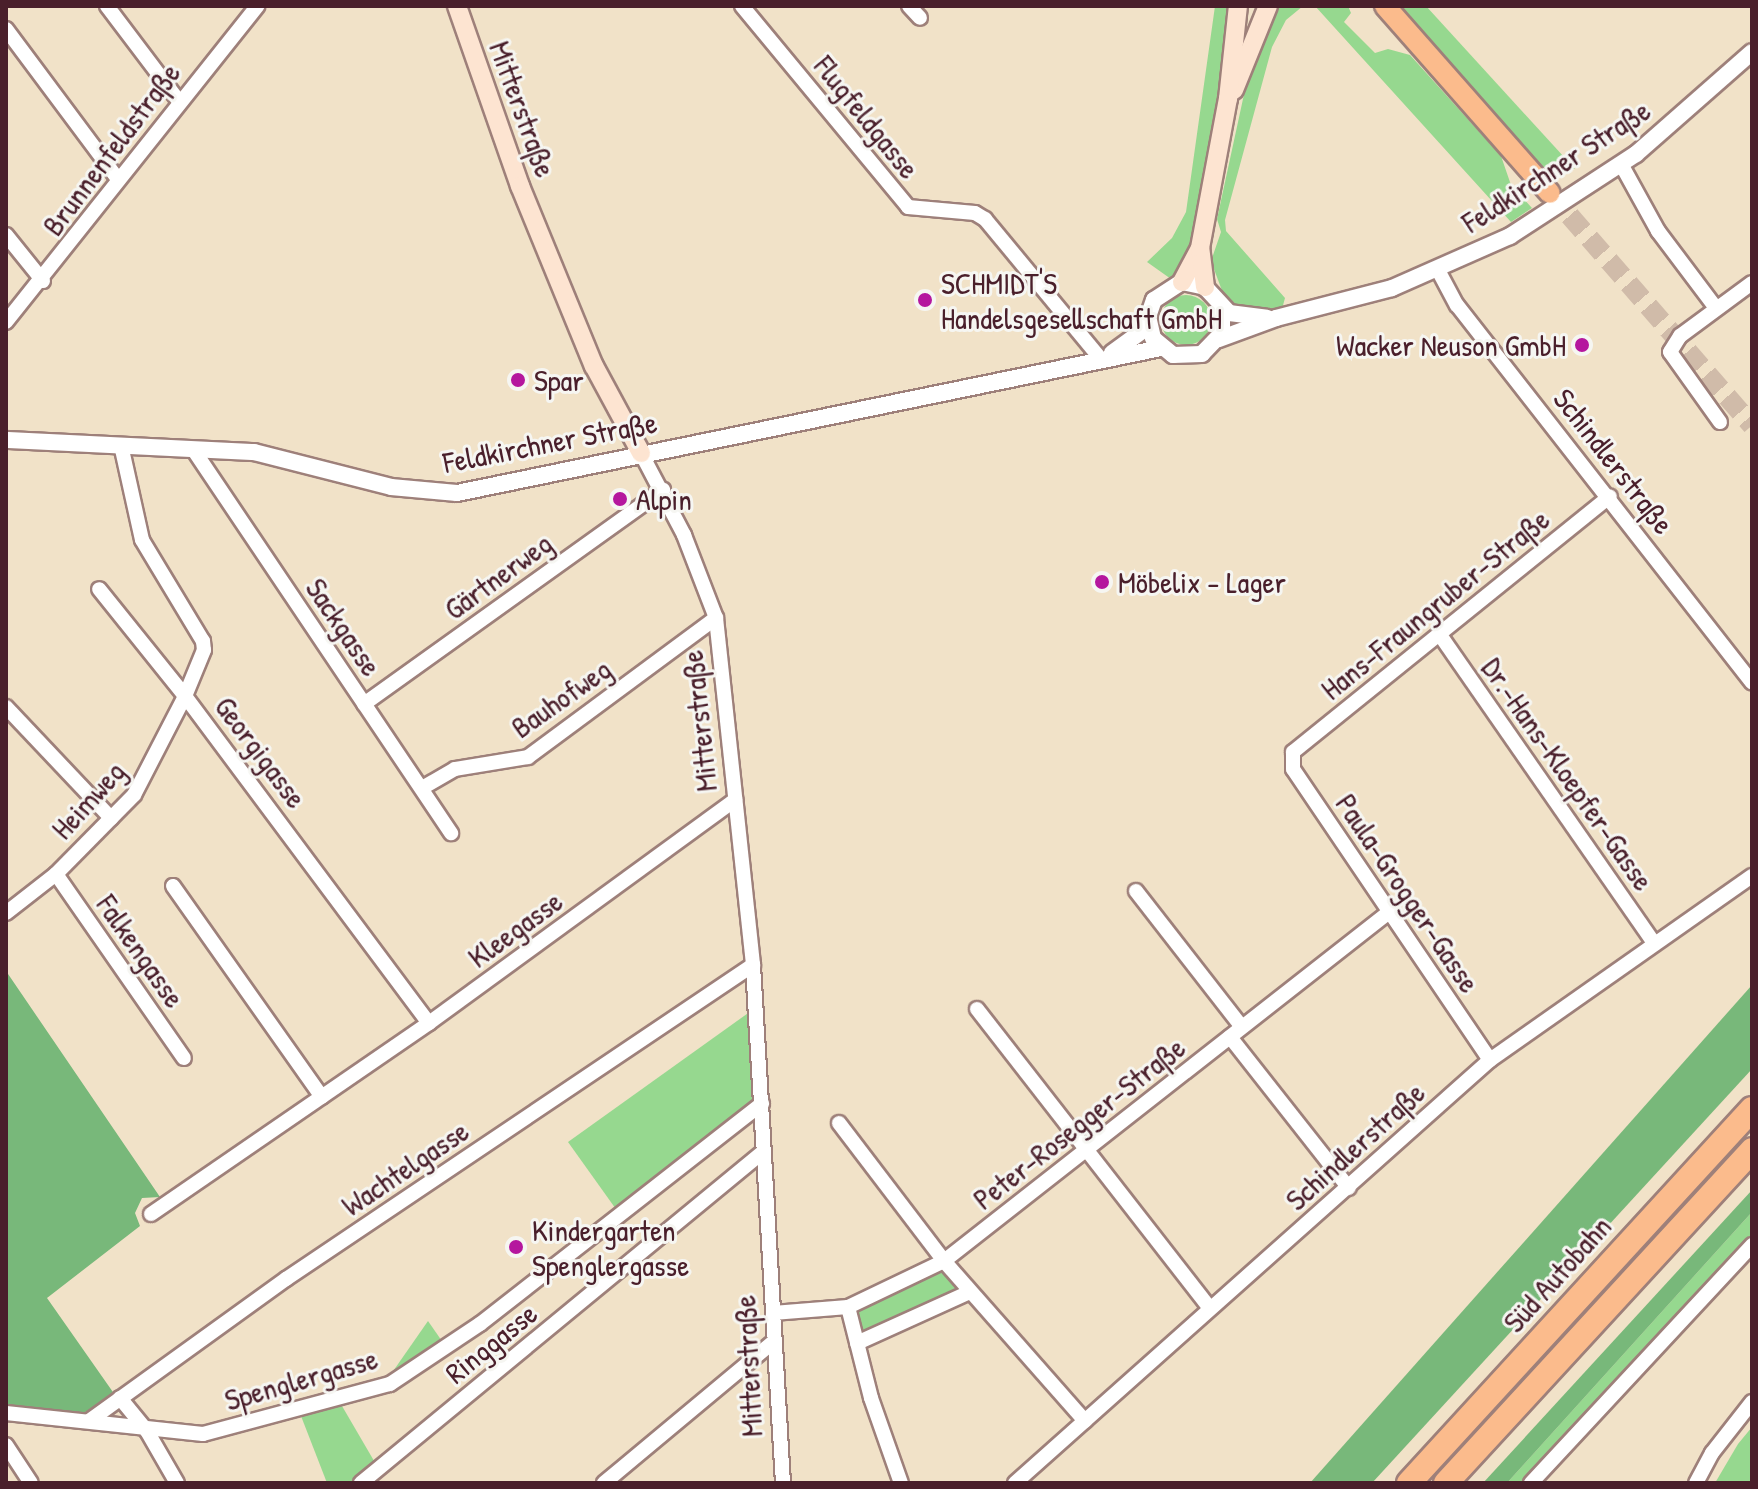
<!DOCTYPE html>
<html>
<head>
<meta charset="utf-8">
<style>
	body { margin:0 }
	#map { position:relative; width:1758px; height:1489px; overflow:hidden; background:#f1e2c8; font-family:"Patrick Hand",sans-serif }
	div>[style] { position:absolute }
	.green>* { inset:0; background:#96d88f }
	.round { border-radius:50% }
	.forest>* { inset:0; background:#78b87a }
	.primary-tunnel>* { height:20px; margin-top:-10px; transform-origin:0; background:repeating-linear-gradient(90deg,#d0bba9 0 20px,transparent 0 30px) }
	.roads { filter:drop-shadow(2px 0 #9e807a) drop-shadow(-2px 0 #9e807a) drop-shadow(0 2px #9e807a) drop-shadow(0 -2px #9e807a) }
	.minor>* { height:14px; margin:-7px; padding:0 7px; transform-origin:7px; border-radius:7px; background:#fff }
	.tertiary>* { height:16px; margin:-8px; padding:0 8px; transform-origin:8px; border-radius:8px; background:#fff }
	.secondary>* { height:18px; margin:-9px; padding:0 9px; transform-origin:9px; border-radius:9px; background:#fde4d1 }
	.primary>* { height:20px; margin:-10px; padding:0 10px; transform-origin:10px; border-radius:10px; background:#fbbb8c }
	.motorway>* { height:24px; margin:-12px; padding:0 12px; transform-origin:12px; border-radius:12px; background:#fbbb8c }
	.dots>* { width:22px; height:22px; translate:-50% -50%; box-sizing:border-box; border:4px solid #f6f6f2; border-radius:50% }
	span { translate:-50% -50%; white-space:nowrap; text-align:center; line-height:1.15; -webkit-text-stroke:6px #f6f6f2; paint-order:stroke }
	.street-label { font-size:30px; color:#4a1f2b }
	.poi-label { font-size:30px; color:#4a1f2b }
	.left { translate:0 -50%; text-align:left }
	.right { translate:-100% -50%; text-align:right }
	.frame { position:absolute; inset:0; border:8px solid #4a1f2b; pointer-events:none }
</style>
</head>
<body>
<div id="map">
	<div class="green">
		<div style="clip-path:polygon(1215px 6px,1234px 6px,1193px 242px,1177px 277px,1171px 279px,1147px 262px,1172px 238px,1186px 212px)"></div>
		<div style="clip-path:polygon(1275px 6px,1303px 6px,1286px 20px,1272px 47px,1225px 220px,1226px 231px,1285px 298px,1282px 309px,1259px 312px,1235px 308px,1224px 296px,1211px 261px,1221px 232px,1217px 219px,1251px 62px)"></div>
		<div style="clip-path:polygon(1315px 6px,1348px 6px,1351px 13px,1344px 22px,1375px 53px,1388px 49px,1410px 55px,1501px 156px,1511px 185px,1532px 208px,1511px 222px)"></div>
		<div style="clip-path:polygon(1400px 6px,1426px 6px,1575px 169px,1540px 167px)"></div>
		<div class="round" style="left:1161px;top:295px;width:50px;height:50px"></div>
		<div style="clip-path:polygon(751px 1011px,757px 1103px,618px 1212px,568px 1142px)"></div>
		<div style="clip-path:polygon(1752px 1212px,1752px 1235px,1521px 1483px,1507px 1483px)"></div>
		<div style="clip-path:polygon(938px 1272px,948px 1274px,957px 1288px,952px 1297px,863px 1337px,853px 1317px,859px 1309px)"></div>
		<div style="clip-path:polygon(428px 1321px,444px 1344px,389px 1377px)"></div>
		<div style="clip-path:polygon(342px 1406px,377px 1466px,356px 1483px,327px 1483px,301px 1416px)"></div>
		<div style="clip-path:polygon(1752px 1427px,1752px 1483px,1715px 1483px,1738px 1444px)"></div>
	</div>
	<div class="forest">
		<div style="clip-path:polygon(6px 971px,160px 1197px,142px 1198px,135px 1213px,140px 1226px,47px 1298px,115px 1395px,80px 1415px,6px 1408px)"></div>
		<div style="clip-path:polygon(1752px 985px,1752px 1069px,1372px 1483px,1310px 1483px)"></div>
		<div style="clip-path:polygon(1752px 1190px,1752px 1212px,1507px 1483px,1483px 1483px)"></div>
	</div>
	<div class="primary-tunnel">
		<div style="left:1550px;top:193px;width:308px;rotate:49deg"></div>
	</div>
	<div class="roads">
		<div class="minor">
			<div style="left:107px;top:6px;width:118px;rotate:52.9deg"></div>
			<div style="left:742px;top:6px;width:261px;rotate:50.4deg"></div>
			<div style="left:908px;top:207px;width:67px;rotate:5.1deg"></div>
			<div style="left:975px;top:213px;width:12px;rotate:31deg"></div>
			<div style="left:985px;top:219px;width:182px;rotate:50.4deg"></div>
			<div style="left:909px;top:6px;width:16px;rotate:47deg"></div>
			<div style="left:6px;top:29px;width:187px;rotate:53.3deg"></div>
			<div style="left:1621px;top:164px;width:77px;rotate:61.1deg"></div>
			<div style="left:1658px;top:231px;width:96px;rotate:53deg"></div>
			<div style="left:6px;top:235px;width:59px;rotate:51.2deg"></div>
			<div style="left:1438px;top:270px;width:40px;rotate:62deg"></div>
			<div style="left:1457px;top:305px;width:479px;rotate:52deg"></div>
			<div style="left:6px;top:322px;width:404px;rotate:-51.5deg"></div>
			<div style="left:1720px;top:422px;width:86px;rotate:-125.5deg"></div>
			<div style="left:1670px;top:352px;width:19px;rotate:-58deg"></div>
			<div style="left:1680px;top:336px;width:89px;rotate:-36.4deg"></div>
			<div style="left:121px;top:445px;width:97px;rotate:77.5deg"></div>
			<div style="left:142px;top:540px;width:118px;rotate:58.9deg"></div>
			<div style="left:203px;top:641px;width:9px;rotate:84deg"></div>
			<div style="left:204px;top:650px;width:50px;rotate:112.4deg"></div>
			<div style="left:185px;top:696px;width:408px;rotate:53.3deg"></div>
			<div style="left:193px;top:449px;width:463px;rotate:56.1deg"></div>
			<div style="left:641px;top:453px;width:93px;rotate:62.3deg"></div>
			<div style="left:684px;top:535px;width:89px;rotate:68.9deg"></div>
			<div style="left:716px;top:618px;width:349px;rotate:83.9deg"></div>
			<div style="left:753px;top:965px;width:519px;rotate:86.69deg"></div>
			<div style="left:1440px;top:635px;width:375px;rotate:55.2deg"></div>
			<div style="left:364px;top:704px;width:368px;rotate:-35.6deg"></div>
			<div style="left:6px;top:707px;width:153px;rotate:46.6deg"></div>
			<div style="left:422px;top:788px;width:38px;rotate:-30deg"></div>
			<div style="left:455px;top:769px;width:74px;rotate:-9.3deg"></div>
			<div style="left:528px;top:757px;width:234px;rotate:-36.5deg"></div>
			<div style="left:56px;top:874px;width:224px;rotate:55.2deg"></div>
			<div style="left:173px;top:886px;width:258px;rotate:54.8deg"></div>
			<div style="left:1136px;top:891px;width:172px;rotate:52.1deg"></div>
			<div style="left:6px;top:913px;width:63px;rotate:-38deg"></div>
			<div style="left:56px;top:874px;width:111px;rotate:-45.4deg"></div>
			<div style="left:134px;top:795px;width:111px;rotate:-62.7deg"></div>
			<div style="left:185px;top:696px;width:137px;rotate:-128.8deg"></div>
			<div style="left:977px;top:1009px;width:379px;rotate:52.1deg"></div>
			<div style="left:1230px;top:1037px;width:192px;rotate:51.8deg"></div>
			<div style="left:1490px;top:1060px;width:351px;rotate:-124.1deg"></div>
			<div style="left:1293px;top:769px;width:17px;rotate:-90deg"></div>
			<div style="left:1293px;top:752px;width:407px;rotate:-38.9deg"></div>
			<div style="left:839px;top:1123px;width:173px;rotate:52.7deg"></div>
			<div style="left:944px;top:1261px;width:213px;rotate:48.6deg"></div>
			<div style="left:151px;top:1214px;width:337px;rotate:-34.5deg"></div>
			<div style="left:429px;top:1023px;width:379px;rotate:-36.1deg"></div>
			<div style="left:848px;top:1307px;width:94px;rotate:75.8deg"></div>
			<div style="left:871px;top:1398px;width:90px;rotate:70.6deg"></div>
			<div style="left:773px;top:1313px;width:75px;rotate:-4.6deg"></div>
			<div style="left:848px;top:1307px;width:106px;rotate:-25.6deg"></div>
			<div style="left:944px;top:1261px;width:564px;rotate:-38.09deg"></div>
			<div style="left:857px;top:1343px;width:124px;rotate:-24.3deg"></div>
			<div style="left:120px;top:1398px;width:43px;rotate:50.7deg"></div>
			<div style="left:147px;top:1431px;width:60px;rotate:60deg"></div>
			<div style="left:6px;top:1413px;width:198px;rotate:6.1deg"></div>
			<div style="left:203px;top:1434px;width:194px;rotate:-15deg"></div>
			<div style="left:390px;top:1384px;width:108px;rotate:-33.7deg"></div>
			<div style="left:480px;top:1324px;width:358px;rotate:-38deg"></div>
			<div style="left:89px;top:1421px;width:243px;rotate:-35.8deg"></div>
			<div style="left:286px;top:1279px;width:563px;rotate:-33.92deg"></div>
			<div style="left:6px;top:1445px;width:45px;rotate:56.7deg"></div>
			<div style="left:361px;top:1483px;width:522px;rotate:-39.48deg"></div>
			<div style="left:604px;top:1483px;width:220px;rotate:-39.8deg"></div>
			<div style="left:1015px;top:1483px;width:636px;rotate:-41.69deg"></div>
			<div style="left:1490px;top:1060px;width:320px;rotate:-35.1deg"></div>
			<div style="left:1531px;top:1483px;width:325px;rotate:-47.1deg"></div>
			<div style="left:1696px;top:1483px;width:34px;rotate:-62deg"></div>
			<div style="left:1712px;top:1453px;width:65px;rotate:-51.9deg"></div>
		</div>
		<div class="tertiary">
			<div style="left:1222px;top:307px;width:26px;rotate:90deg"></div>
			<div style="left:1222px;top:333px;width:29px;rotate:134deg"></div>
			<div style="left:1202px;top:354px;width:29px;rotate:178deg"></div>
			<div style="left:1173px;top:355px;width:26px;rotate:-140deg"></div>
			<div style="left:1153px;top:338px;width:22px;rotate:-103deg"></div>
			<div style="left:1148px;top:317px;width:18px;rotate:-71deg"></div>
			<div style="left:1154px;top:300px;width:33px;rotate:-33deg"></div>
			<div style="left:1182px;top:282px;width:24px;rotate:12deg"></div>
			<div style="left:1205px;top:287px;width:35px;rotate:47deg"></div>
			<div style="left:1229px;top:313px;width:38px;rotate:7deg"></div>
			<div style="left:1219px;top:339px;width:61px;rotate:-20.2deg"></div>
			<div style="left:1276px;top:318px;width:120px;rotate:-14.5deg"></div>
			<div style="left:1392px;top:288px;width:129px;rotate:-23.8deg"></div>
			<div style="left:1510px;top:236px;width:150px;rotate:-33.1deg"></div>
			<div style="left:1636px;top:154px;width:154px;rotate:-41.3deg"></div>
			<div style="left:1112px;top:353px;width:46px;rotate:-36.1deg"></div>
			<div style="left:6px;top:440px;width:248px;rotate:2.8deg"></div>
			<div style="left:254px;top:452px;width:141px;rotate:14.3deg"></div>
			<div style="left:391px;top:487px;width:66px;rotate:5.2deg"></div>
			<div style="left:457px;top:493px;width:719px;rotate:-11.64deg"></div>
		</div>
		<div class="secondary">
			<div style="left:457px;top:6px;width:191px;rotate:70.7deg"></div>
			<div style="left:520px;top:186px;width:195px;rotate:67.7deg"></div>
			<div style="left:594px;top:366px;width:99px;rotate:61.6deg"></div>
			<div style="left:1234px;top:90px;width:91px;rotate:-68deg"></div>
			<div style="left:1182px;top:282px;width:36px;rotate:-62deg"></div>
			<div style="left:1205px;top:287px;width:39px;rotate:-97deg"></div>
			<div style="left:1200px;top:248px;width:152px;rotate:-79.4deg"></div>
			<div style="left:1228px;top:99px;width:94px;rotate:-83.9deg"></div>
		</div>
		<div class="primary">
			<div style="left:1385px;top:6px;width:249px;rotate:48.6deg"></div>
		</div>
		<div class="motorway">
			<div style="left:1409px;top:1483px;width:507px;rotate:-47.48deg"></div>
			<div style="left:1446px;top:1483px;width:452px;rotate:-47.4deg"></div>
		</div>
	</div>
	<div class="dots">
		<div style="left:925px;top:300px;background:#b5179e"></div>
		<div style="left:1582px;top:345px;background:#b5179e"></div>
		<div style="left:518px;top:380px;background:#b5179e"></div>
		<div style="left:620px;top:499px;background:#b5179e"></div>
		<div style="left:1102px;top:582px;background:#b5179e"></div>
		<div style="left:516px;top:1247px;background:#b5179e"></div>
	</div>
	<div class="street-label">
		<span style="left:523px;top:109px;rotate:70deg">Mitterstraße</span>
		<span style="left:867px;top:117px;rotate:51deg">Flugfeldgasse</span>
		<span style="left:111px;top:149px;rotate:-53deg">Brunnenfeldstraße</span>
		<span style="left:1556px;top:166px;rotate:-33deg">Feldkirchner Straße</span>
		<span style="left:550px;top:442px;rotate:-11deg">Feldkirchner Straße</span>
		<span style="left:1614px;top:461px;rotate:52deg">Schindlerstraße</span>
		<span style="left:498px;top:576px;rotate:-36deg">Gärtnerweg</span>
		<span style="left:1435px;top:604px;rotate:-39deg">Hans-Fraungruber-Straße</span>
		<span style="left:344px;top:627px;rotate:56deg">Sackgasse</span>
		<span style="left:561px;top:698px;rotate:-35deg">Bauhofweg</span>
		<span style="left:699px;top:721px;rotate:-96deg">Mitterstraße</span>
		<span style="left:261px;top:752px;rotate:53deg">Georgigasse</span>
		<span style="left:1568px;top:774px;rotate:55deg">Dr.-Hans-Kloepfer-Gasse</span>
		<span style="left:88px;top:800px;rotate:-48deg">Heimweg</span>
		<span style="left:1408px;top:893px;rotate:56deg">Paula-Grogger-Gasse</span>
		<span style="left:515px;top:929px;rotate:-36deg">Kleegasse</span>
		<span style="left:141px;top:951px;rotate:55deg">Falkengasse</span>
		<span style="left:1079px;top:1123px;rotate:-38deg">Peter-Rosegger-Straße</span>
		<span style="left:1355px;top:1146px;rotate:-42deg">Schindlerstraße</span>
		<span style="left:405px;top:1168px;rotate:-34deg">Wachtelgasse</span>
		<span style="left:1557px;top:1274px;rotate:-48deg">Süd Autobahn</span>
		<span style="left:491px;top:1343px;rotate:-39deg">Ringgasse</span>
		<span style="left:748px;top:1366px;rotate:-93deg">Mitterstraße</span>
		<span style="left:301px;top:1379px;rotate:-16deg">Spenglergasse</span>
	</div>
	<div class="poi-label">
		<span class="left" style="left:941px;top:300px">SCHMIDT'S<br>Handelsgesellschaft GmbH</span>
		<span class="right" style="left:1566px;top:345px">Wacker Neuson GmbH</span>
		<span class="left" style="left:534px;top:380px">Spar</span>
		<span class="left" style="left:636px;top:499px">Alpin</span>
		<span class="left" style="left:1118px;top:582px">Möbelix - Lager</span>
		<span class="left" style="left:532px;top:1247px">Kindergarten<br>Spenglergasse</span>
	</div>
	<div class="frame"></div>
</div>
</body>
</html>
